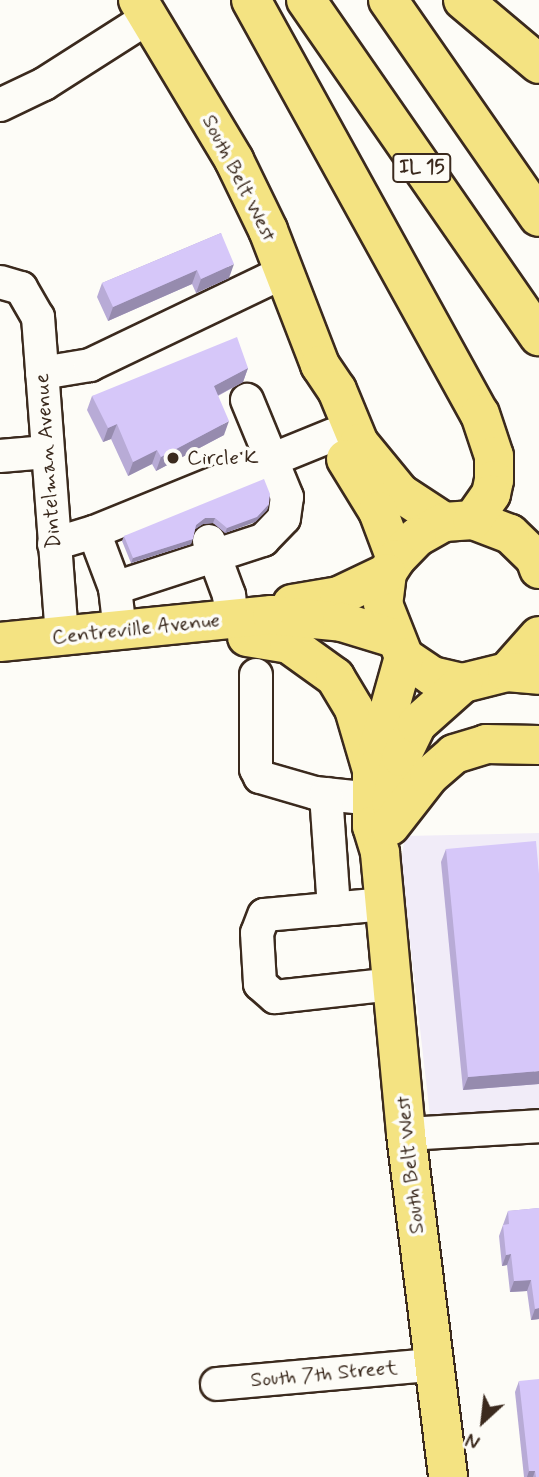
<!DOCTYPE html>
<html>
<head>
<meta charset="utf-8">
<style>
	body { margin:0 }
	#map { position:relative; width:539px; height:1477px; overflow:hidden; background:#fdfcf7; font-family:Mynerve,sans-serif }
	div>[style] { position:absolute }
	.built>* { inset:0; background:#f1ecf8 }
	.roads { filter:drop-shadow(2px 0 #3b2a1e) drop-shadow(-2px 0 #3b2a1e) drop-shadow(0 2px #3b2a1e) drop-shadow(0 -2px #3b2a1e) }
	.minor>* { height:32px; margin:-16px; padding:0 16px; transform-origin:16px; border-radius:16px; background:#fdfcf7 }
	.major>* { height:38px; margin:-19px; padding:0 19px; transform-origin:19px; border-radius:19px; background:#f4e382 }
	.highway>* { height:38px; margin:-19px; padding:0 19px; transform-origin:19px; border-radius:19px; background:#f4e382 }
	.wall>* { inset:0; background:#b8abd6 }
	.shaded-wall>* { inset:0; background:#968bae }
	.building>* { inset:0; background:#d6c7f9 }
	.dots>* { width:19px; height:19px; translate:-50% -50%; box-sizing:border-box; border:4px solid #fdfcf7; border-radius:50% }
	span { translate:-50% -50%; white-space:nowrap; text-align:center; line-height:1.15; -webkit-text-stroke:7px #fdfcf7; paint-order:stroke }
	.shield-label span { padding:2px 5px; background:#fdfcf7; border:2px solid; border-radius:5px; -webkit-text-stroke-width:0 }
	.shield-label { font-size:19px; color:#3b2a1e; font-weight:700 }
	.street-label { font-size:21px; color:#3b2a1e }
	.poi-label { font-size:21px; color:#3b2a1e }
	.left { translate:0 -50%; text-align:left }
	.north { position:absolute; left:448px; top:1386px; width:70px; height:70px; -webkit-text-stroke:5px #fdfcf7; paint-order:stroke; rotate:207deg; font-size:19px; font-weight:700; line-height:28px; text-align:center; color:#3b2a1e }
	.north::after { content:''; display:block; margin:auto; width:24px; height:32px; background:#3b2a1e; clip-path:polygon(50% 0,100% 100%,50% 72%,0 100%) }
</style>
</head>
<body>
<div id="map">
	<div class="built">
		<div style="clip-path:polygon(539px 833px,539px 1108px,430px 1116px,401px 862px,405px 836px)"></div>
	</div>
	<div class="roads">
		<div class="minor">
			<div style="left:0;top:105px;width:49px;rotate:-25.5deg"></div>
			<div style="left:44px;top:84px;width:125px;rotate:-32.5deg"></div>
			<div style="left:0;top:282px;width:22px;rotate:16deg"></div>
			<div style="left:21px;top:288px;width:34px;rotate:60deg"></div>
			<div style="left:38px;top:317px;width:322px;rotate:85.7deg"></div>
			<div style="left:42px;top:373px;width:49px;rotate:-9.5deg"></div>
			<div style="left:90px;top:365px;width:215px;rotate:-25.6deg"></div>
			<div style="left:0;top:456px;width:47px;rotate:-4.9deg"></div>
			<div style="left:94px;top:532px;width:60px;rotate:69.4deg"></div>
			<div style="left:115px;top:588px;width:43px;rotate:83.4deg"></div>
			<div style="left:209px;top:541px;width:58px;rotate:69.7deg"></div>
			<div style="left:229px;top:595px;width:24px;rotate:83deg"></div>
			<div style="left:54px;top:544px;width:42px;rotate:-16.7deg"></div>
			<div style="left:94px;top:532px;width:258px;rotate:-22.1deg"></div>
			<div style="left:115px;top:588px;width:156px;rotate:-18deg"></div>
			<div style="left:263px;top:540px;width:30px;rotate:-46deg"></div>
			<div style="left:284px;top:518px;width:21px;rotate:-82deg"></div>
			<div style="left:287px;top:497px;width:105px;rotate:-112.4deg"></div>
			<div style="left:256px;top:675px;width:94px;rotate:90deg"></div>
			<div style="left:256px;top:769px;width:9px;rotate:63deg"></div>
			<div style="left:260px;top:777px;width:57px;rotate:16.2deg"></div>
			<div style="left:315px;top:793px;width:77px;rotate:5.9deg"></div>
			<div style="left:326px;top:794px;width:115px;rotate:86deg"></div>
			<div style="left:385px;top:904px;width:121px;rotate:174.8deg"></div>
			<div style="left:264px;top:915px;width:19px;rotate:111deg"></div>
			<div style="left:257px;top:933px;width:51px;rotate:86.6deg"></div>
			<div style="left:260px;top:984px;width:20px;rotate:41deg"></div>
			<div style="left:275px;top:997px;width:118px;rotate:-6.3deg"></div>
			<div style="left:406px;top:1134px;width:133px;rotate:-3.4deg"></div>
			<div style="left:217px;top:1384px;width:216px;rotate:-5.1deg"></div>
		</div>
		<div class="major">
			<div style="left:138px;top:0;width:187px;rotate:59deg"></div>
			<div style="left:234px;top:160px;width:78px;rotate:64.1deg"></div>
			<div style="left:268px;top:230px;width:145px;rotate:68.9deg"></div>
			<div style="left:320px;top:365px;width:30px;rotate:56deg"></div>
			<div style="left:337px;top:390px;width:57px;rotate:67.5deg"></div>
			<div style="left:359px;top:443px;width:65px;rotate:50.6deg"></div>
			<div style="left:400px;top:493px;width:53px;rotate:33.4deg"></div>
			<div style="left:346px;top:459px;width:61px;rotate:58.4deg"></div>
			<div style="left:378px;top:511px;width:51px;rotate:69.4deg"></div>
			<div style="left:539px;top:569px;width:12px;rotate:-110deg"></div>
			<div style="left:535px;top:558px;width:35px;rotate:-136deg"></div>
			<div style="left:510px;top:534px;width:40px;rotate:-159deg"></div>
			<div style="left:473px;top:520px;width:29px;rotate:176deg"></div>
			<div style="left:444px;top:522px;width:31px;rotate:151deg"></div>
			<div style="left:417px;top:537px;width:30px;rotate:134deg"></div>
			<div style="left:396px;top:559px;width:17px;rotate:123deg"></div>
			<div style="left:387px;top:573px;width:31px;rotate:97deg"></div>
			<div style="left:383px;top:604px;width:57px;rotate:68.4deg"></div>
			<div style="left:404px;top:657px;width:34px;rotate:34deg"></div>
			<div style="left:432px;top:676px;width:32px;rotate:13deg"></div>
			<div style="left:463px;top:683px;width:45px;rotate:-14deg"></div>
			<div style="left:507px;top:672px;width:48px;rotate:-48.4deg"></div>
			<div style="left:292px;top:604px;width:48px;rotate:-9.7deg"></div>
			<div style="left:339px;top:596px;width:53px;rotate:-25.6deg"></div>
			<div style="left:247px;top:637px;width:43px;rotate:9.5deg"></div>
			<div style="left:289px;top:644px;width:57px;rotate:35.7deg"></div>
			<div style="left:335px;top:677px;width:37px;rotate:59deg"></div>
			<div style="left:354px;top:709px;width:64px;rotate:73.6deg"></div>
			<div style="left:0;top:642px;width:273px;rotate:-5.7deg"></div>
			<div style="left:272px;top:615px;width:70px;rotate:5.7deg"></div>
			<div style="left:342px;top:622px;width:54px;rotate:17.1deg"></div>
			<div style="left:404px;top:657px;width:118px;rotate:105.7deg"></div>
			<div style="left:372px;top:771px;width:55px;rotate:90deg"></div>
			<div style="left:372px;top:826px;width:28px;rotate:73deg"></div>
			<div style="left:380px;top:853px;width:282px;rotate:84.7deg"></div>
			<div style="left:406px;top:1134px;width:346px;rotate:83deg"></div>
			<div style="left:391px;top:803px;width:47px;rotate:-77.7deg"></div>
			<div style="left:401px;top:757px;width:37px;rotate:-64deg"></div>
			<div style="left:417px;top:724px;width:62px;rotate:-41.7deg"></div>
		</div>
		<div class="highway">
			<div style="left:251px;top:0;width:473px;rotate:61.1deg"></div>
			<div style="left:480px;top:414px;width:44px;rotate:71.6deg"></div>
			<div style="left:494px;top:456px;width:24px;rotate:90deg"></div>
			<div style="left:494px;top:480px;width:14px;rotate:102deg"></div>
			<div style="left:491px;top:494px;width:32px;rotate:125deg"></div>
			<div style="left:306px;top:0;width:409px;rotate:55.3deg"></div>
			<div style="left:388px;top:0;width:264px;rotate:55.2deg"></div>
			<div style="left:463px;top:0;width:99px;rotate:40.1deg"></div>
			<div style="left:507px;top:672px;width:32px;rotate:5deg"></div>
			<div style="left:390px;top:826px;width:63px;rotate:-52deg"></div>
			<div style="left:429px;top:776px;width:33px;rotate:-41deg"></div>
			<div style="left:454px;top:754px;width:34px;rotate:-17deg"></div>
			<div style="left:486px;top:744px;width:53px;rotate:1.1deg"></div>
		</div>
	</div>
	<div class="wall">
		<div style="clip-path:polygon(221px 233px,229px 278px,196px 293px,192px 284px,108px 321px,97px 297px,102px 283px)"></div>
		<div style="clip-path:polygon(248px 368px,243px 382px,218px 396px,224px 435px,156px 471px,152px 464px,128px 476px,111px 439px,103px 442px,87px 410px,92px 396px)"></div>
		<div style="clip-path:polygon(269px 504px,267px 510px,255px 522px,225px 533px,213px 523px,203px 524px,195px 529px,191px 544px,131px 563px,122px 541px,124px 536px)"></div>
		<div style="clip-path:polygon(446px 849px,539px 1084px,463px 1090px,441px 862px)"></div>
		<div style="clip-path:polygon(539px 1208px,539px 1319px,531px 1320px,527px 1291px,510px 1292px,507px 1265px,502px 1266px,499px 1236px,508px 1211px)"></div>
		<div style="clip-path:polygon(519px 1381px,539px 1477px,524px 1477px,515px 1392px)"></div>
	</div>
	<div class="shaded-wall">
		<div style="clip-path:polygon(234px 264px,229px 278px,196px 293px,201px 279px)"></div>
		<div style="clip-path:polygon(197px 270px,192px 284px,108px 321px,113px 307px)"></div>
		<div style="clip-path:polygon(248px 368px,243px 382px,209px 400px,214px 386px)"></div>
		<div style="clip-path:polygon(229px 421px,224px 435px,156px 471px,161px 457px)"></div>
		<div style="clip-path:polygon(117px 424px,111px 439px,103px 442px,108px 428px)"></div>
		<div style="clip-path:polygon(157px 450px,152px 464px,128px 476px,133px 462px)"></div>
		<div style="clip-path:polygon(269px 504px,267px 510px,255px 522px,225px 533px,227px 528px)"></div>
		<div style="clip-path:polygon(205px 518px,215px 518px,213px 523px,203px 524px,194px 530px,196px 525px)"></div>
		<div style="clip-path:polygon(193px 539px,191px 544px,131px 563px,133px 558px)"></div>
		<div style="clip-path:polygon(539px 1071px,539px 1084px,463px 1090px,468px 1077px)"></div>
		<div style="clip-path:polygon(511px 1254px,507px 1265px,502px 1266px,506px 1255px)"></div>
		<div style="clip-path:polygon(531px 1280px,527px 1291px,510px 1292px,514px 1281px)"></div>
		<div style="clip-path:polygon(539px 1308px,539px 1319px,531px 1320px,535px 1309px)"></div>
		<div style="clip-path:polygon(529px 1471px,535px 1471px,533px 1477px,527px 1477px)"></div>
	</div>
	<div class="building">
		<div style="clip-path:polygon(221px 233px,234px 264px,201px 279px,197px 270px,113px 307px,102px 283px)"></div>
		<div style="clip-path:polygon(237px 337px,248px 368px,214px 386px,229px 421px,161px 457px,157px 450px,133px 462px,117px 424px,108px 428px,92px 396px)"></div>
		<div style="clip-path:polygon(264px 479px,270px 494px,269px 504px,257px 517px,227px 528px,215px 518px,205px 518px,196px 525px,193px 539px,133px 558px,124px 536px)"></div>
		<div style="clip-path:polygon(536px 841px,539px 874px,539px 1071px,468px 1077px,446px 849px)"></div>
		<div style="clip-path:polygon(539px 1208px,539px 1308px,535px 1309px,531px 1280px,514px 1281px,511px 1254px,506px 1255px,503px 1225px,509px 1224px,508px 1211px)"></div>
		<div style="clip-path:polygon(539px 1379px,539px 1477px,536px 1477px,535px 1471px,529px 1471px,519px 1381px)"></div>
	</div>
	<div class="dots">
		<div style="left:173px;top:458px;background:#3b2a1e"></div>
	</div>
	<div class="shield-label">
		<span style="left:422px;top:168px">IL 15</span>
	</div>
	<div class="street-label">
		<span style="left:239px;top:178px;rotate:63deg">South Belt West</span>
		<span style="left:48px;top:461px;rotate:-94deg">Dintelman Avenue</span>
		<span style="left:136px;top:629px;rotate:-6deg">Centreville Avenue</span>
		<span style="left:410px;top:1165px;rotate:-96deg">South Belt West</span>
		<span style="left:324px;top:1374px;rotate:-5deg">South 7th Street</span>
	</div>
	<div class="poi-label">
		<span class="left" style="left:187px;top:458px">Circle K</span>
	</div>
	<div class="north">N</div>
</div>
</body>
</html>
